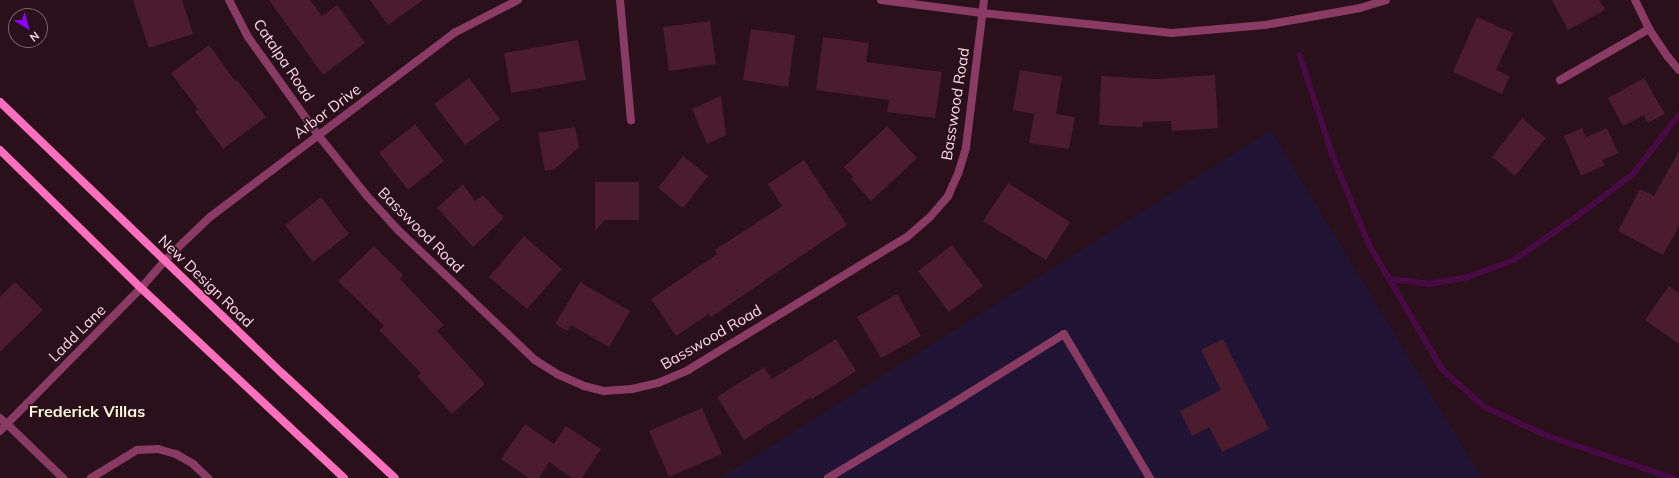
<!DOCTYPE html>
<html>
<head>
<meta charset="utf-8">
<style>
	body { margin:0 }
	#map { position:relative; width:1679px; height:478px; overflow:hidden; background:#29101a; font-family:Mulish,sans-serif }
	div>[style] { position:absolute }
	.green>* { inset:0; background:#201333 }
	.stream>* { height:5.5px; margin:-2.75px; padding:0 2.75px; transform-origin:2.75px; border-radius:2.75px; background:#480a44 }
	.building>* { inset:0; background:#4a1c2d }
	.service>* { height:8px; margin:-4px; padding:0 4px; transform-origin:4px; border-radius:4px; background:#893b64 }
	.minor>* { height:8px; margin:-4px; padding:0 4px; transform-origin:4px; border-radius:4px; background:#893b64 }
	.secondary>* { height:8px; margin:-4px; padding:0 4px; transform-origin:4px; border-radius:4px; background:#ff6fbd }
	span { translate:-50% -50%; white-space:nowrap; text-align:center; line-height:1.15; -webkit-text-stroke:3.5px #29101a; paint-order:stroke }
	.street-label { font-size:15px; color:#ffd8ea }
	.neighbourhood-label { font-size:16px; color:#fff8da; font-weight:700 }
	.north { position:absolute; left:8px; top:8px; width:40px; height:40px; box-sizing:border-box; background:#29101a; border:1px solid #7f606d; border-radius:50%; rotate:143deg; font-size:11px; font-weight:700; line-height:16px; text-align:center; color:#ffd8ea }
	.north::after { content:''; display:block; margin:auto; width:14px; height:18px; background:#8a04ff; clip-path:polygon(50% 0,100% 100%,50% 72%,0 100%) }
</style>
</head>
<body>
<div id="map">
	<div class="green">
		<div style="clip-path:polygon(1271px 130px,1482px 478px,720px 478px)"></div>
	</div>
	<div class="stream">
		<div style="left:1300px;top:55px;width:103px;rotate:71.9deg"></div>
		<div style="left:1332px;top:153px;width:98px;rotate:67.9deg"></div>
		<div style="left:1369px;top:244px;width:146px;rotate:59.6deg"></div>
		<div style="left:1443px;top:370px;width:56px;rotate:41.4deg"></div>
		<div style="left:1485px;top:407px;width:69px;rotate:24.7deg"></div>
		<div style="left:1548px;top:436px;width:132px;rotate:18.6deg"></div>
		<div style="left:1390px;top:279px;width:39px;rotate:7deg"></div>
		<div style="left:1429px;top:284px;width:40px;rotate:-10deg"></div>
		<div style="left:1468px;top:277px;width:49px;rotate:-20.3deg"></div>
		<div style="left:1514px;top:260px;width:79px;rotate:-34.7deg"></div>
		<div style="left:1579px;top:215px;width:68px;rotate:-37.2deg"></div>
		<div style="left:1633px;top:174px;width:75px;rotate:-52.1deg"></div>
	</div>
	<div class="building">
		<div style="clip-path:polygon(133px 0,182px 0,193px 34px,149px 48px)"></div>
		<div style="clip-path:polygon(269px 0,310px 0,322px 16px,337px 5px,365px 43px,323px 75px)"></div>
		<div style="clip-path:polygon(370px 0,423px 0,388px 25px)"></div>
		<div style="clip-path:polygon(1552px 0,1599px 0,1605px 10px,1568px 30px)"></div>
		<div style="clip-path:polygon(1477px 17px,1513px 33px,1496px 70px,1510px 76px,1502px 94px,1453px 72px)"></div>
		<div style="clip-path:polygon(710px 21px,716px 64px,669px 71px,663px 27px)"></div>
		<div style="clip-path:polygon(751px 29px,795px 35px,788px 87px,743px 80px)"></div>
		<div style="clip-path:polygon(823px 37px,869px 43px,866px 62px,942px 72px,935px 118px,887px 112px,889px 100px,816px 90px)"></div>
		<div style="clip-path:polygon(578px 40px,586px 80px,511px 93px,504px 53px)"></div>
		<div style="clip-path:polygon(209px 45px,235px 81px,237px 80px,266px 117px,223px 149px,195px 111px,198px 109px,171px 73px)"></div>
		<div style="clip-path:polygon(1020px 70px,1062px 77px,1056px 114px,1075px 117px,1069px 149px,1029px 143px,1034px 114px,1013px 110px)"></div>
		<div style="clip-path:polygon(1215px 75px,1218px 128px,1172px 131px,1171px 121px,1143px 122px,1142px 127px,1099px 125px,1101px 76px,1157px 79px)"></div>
		<div style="clip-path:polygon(469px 78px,500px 119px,465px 145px,434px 104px)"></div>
		<div style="clip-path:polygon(1644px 78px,1665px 114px,1648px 123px,1644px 115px,1623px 126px,1608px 98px)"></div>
		<div style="clip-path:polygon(721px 96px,726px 135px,707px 144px,692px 109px)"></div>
		<div style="clip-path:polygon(1522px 118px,1546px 138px,1515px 176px,1492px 157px)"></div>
		<div style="clip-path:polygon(415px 124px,444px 161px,408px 190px,379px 153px)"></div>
		<div style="clip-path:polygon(887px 126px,917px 158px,871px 201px,851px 179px,853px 177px,844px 167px)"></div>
		<div style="clip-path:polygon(575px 127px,579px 147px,555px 169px,545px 171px,538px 133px)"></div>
		<div style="clip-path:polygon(1582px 128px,1586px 137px,1607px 128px,1618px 153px,1602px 160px,1605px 165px,1581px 176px,1564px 136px)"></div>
		<div style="clip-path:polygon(1679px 151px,1679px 226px,1663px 255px,1618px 231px,1640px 189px,1654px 196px)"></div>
		<div style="clip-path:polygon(683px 156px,708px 176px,683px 208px,658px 188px)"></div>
		<div style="clip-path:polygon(804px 160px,847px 225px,711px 317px,709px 314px,676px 336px,651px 299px,717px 254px,715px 250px,782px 206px,768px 184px)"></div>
		<div style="clip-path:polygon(595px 182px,639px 182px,639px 220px,605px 220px,595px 231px)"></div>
		<div style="clip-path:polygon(1008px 183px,1070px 222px,1046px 260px,983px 221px)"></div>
		<div style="clip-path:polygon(463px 184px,475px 201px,483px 195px,504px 218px,473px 247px,437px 208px)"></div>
		<div style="clip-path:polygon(321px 197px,349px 234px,313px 262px,285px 225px)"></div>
		<div style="clip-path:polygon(524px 236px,562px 269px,527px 309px,489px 277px)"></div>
		<div style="clip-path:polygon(952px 245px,983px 286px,949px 312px,918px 271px)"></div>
		<div style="clip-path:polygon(374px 246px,403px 275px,400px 279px,444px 325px,437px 331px,485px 384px,452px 414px,417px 376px,421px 373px,379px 330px,384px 326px,338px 281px)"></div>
		<div style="clip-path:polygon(15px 282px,43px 310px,0 352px,0 297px)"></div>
		<div style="clip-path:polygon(580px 282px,630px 311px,609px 347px,571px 325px,567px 331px,555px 324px)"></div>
		<div style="clip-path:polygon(1669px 286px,1679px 293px,1679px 344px,1645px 320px)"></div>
		<div style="clip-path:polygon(897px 294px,921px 336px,881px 358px,857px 317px)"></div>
		<div style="clip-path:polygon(836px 339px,856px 371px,812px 399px,811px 397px,744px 440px,717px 397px,764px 367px,772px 379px)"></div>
		<div style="clip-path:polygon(1223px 339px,1269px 429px,1222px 452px,1209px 427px,1192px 436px,1180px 411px,1221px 390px,1201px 350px)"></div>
		<div style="clip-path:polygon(702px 408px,722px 454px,669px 477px,649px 431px)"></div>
		<div style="clip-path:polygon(525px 424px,554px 444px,566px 426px,601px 449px,582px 478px,572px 478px,549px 462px,539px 478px,529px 478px,501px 459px)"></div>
	</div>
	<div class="service">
		<div style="left:7px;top:424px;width:78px;rotate:44deg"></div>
		<div style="left:91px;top:478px;width:54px;rotate:-31.3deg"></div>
		<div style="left:137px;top:450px;width:21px;rotate:-3deg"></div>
		<div style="left:158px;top:449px;width:19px;rotate:16deg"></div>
		<div style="left:176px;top:454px;width:20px;rotate:30deg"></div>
		<div style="left:193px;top:464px;width:21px;rotate:43deg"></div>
		<div style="left:828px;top:478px;width:142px;rotate:-30.9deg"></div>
		<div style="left:950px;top:405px;width:134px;rotate:-31.9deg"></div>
		<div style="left:1064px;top:334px;width:168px;rotate:59.2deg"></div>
	</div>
	<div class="minor">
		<div style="left:229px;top:0;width:42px;rotate:62.8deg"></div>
		<div style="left:248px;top:37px;width:120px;rotate:54.5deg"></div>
		<div style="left:318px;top:135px;width:78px;rotate:51.2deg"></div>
		<div style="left:367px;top:196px;width:46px;rotate:47.6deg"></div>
		<div style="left:398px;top:230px;width:189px;rotate:43.5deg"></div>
		<div style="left:535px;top:360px;width:26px;rotate:32deg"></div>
		<div style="left:557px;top:374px;width:30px;rotate:24deg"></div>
		<div style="left:584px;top:386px;width:21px;rotate:14deg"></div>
		<div style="left:604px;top:391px;width:28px;rotate:-4deg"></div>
		<div style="left:632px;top:389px;width:27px;rotate:-13deg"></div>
		<div style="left:658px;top:383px;width:33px;rotate:-23deg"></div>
		<div style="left:688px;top:370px;width:256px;rotate:-31.3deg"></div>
		<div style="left:907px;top:237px;width:30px;rotate:-41deg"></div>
		<div style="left:930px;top:217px;width:28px;rotate:-49deg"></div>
		<div style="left:948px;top:196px;width:24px;rotate:-66deg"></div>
		<div style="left:958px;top:174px;width:28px;rotate:-73deg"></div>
		<div style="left:966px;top:147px;width:148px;rotate:-83deg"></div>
		<div style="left:620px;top:0;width:121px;rotate:84.8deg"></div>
		<div style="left:881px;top:0;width:102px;rotate:7.3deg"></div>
		<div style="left:982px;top:13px;width:191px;rotate:6deg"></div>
		<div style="left:1172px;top:33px;width:93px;rotate:-4.9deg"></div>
		<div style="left:1265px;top:25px;width:97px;rotate:-10.1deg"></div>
		<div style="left:1360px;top:8px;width:27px;rotate:-17deg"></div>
		<div style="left:1635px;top:0;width:32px;rotate:64deg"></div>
		<div style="left:1649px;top:29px;width:34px;rotate:56deg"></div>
		<div style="left:1668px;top:57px;width:17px;rotate:50deg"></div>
		<div style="left:1560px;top:80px;width:103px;rotate:-29.8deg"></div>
		<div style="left:0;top:418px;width:9px;rotate:41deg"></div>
		<div style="left:0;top:431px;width:201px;rotate:-45.4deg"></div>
		<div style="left:141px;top:288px;width:37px;rotate:-49deg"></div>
		<div style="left:165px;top:260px;width:62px;rotate:-43.7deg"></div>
		<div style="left:210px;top:217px;width:306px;rotate:-37deg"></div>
		<div style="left:454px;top:33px;width:72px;rotate:-27.3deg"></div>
	</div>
	<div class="secondary">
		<div style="left:0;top:102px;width:394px;rotate:43.9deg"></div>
		<div style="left:284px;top:375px;width:151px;rotate:42.9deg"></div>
		<div style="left:0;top:150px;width:197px;rotate:44.4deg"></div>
		<div style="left:141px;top:288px;width:278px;rotate:43.1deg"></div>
	</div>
	<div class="street-label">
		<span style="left:284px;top:60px;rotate:56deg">Catalpa Road</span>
		<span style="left:955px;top:104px;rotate:-81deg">Basswood Road</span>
		<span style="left:327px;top:111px;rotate:-37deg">Arbor Drive</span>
		<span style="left:421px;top:230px;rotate:45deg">Basswood Road</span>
		<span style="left:206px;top:281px;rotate:44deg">New Design Road</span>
		<span style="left:77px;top:333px;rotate:-45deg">Ladd Lane</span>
		<span style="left:711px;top:337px;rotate:-30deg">Basswood Road</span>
	</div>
	<div class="neighbourhood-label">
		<span style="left:87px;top:411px">Frederick Villas</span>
	</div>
	<div class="north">N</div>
</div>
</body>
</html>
